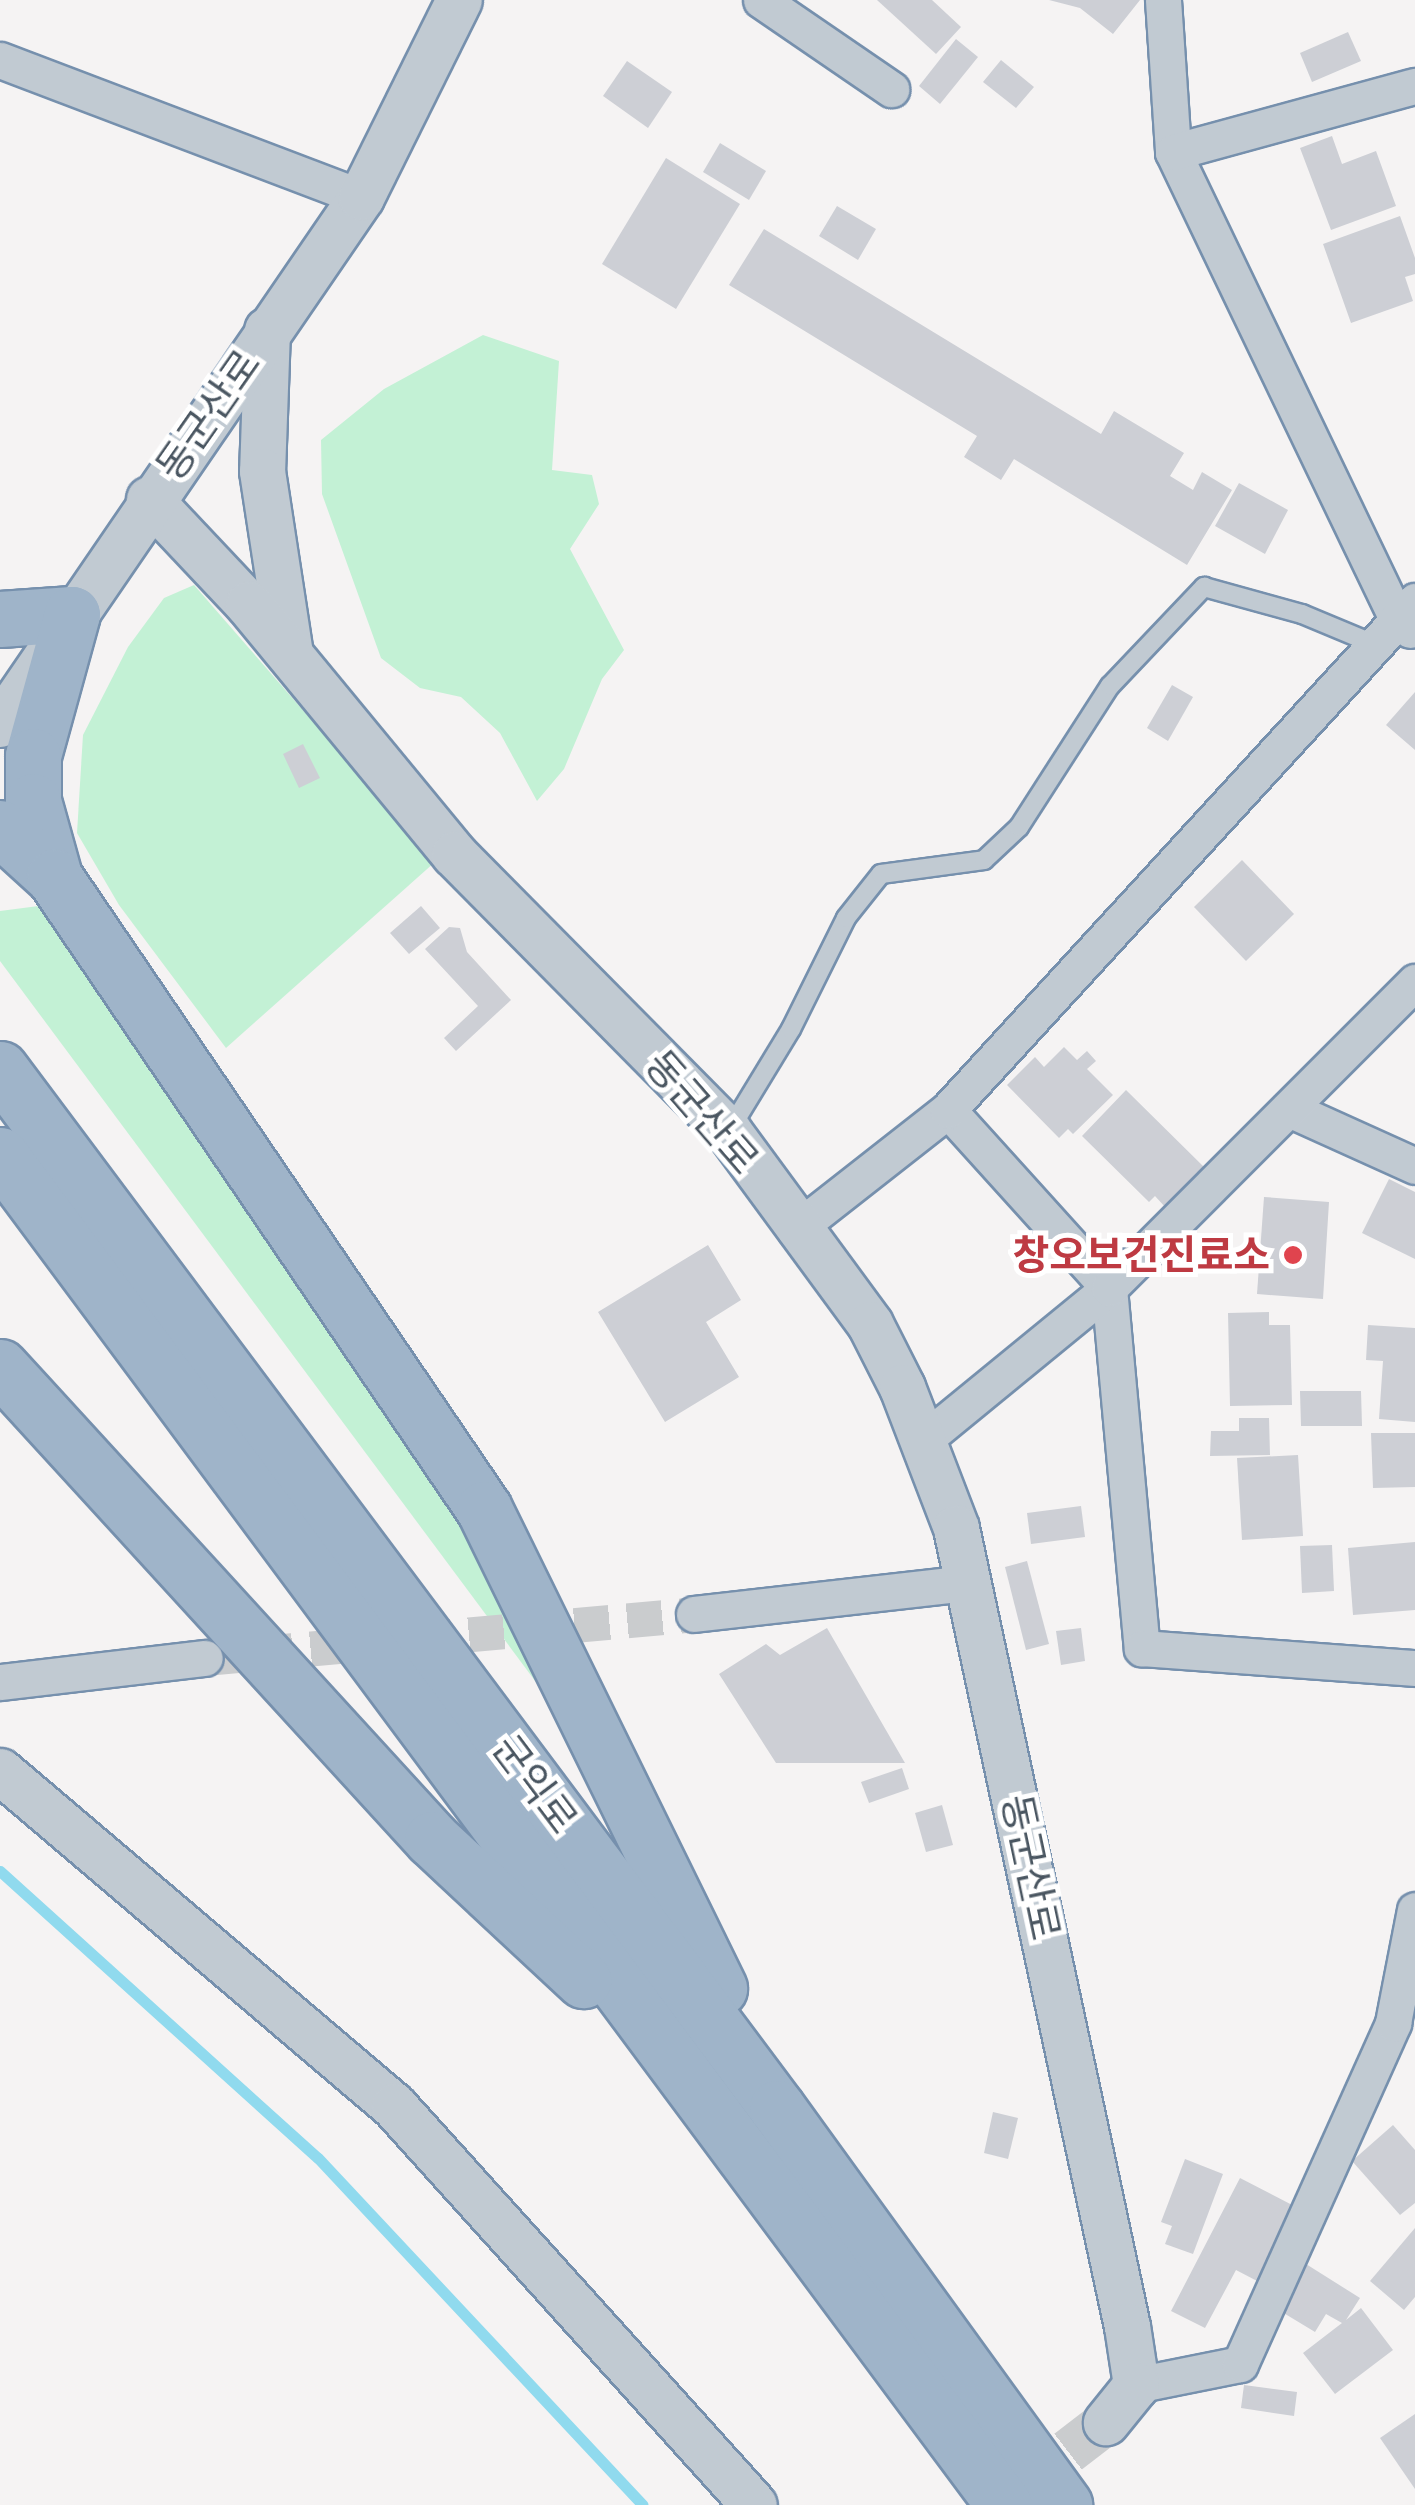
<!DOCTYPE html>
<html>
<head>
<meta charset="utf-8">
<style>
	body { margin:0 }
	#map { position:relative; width:1415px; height:2505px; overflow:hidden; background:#f5f3f3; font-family:Jost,"Noto Sans KR",sans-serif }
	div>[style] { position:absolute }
	.green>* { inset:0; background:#c3f1d5 }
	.stream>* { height:11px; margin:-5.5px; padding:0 5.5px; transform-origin:5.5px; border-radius:5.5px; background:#90daee }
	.building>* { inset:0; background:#cdcfd5 }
	.minor-tunnel>* { height:35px; margin-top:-17.5px; transform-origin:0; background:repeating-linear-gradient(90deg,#caccce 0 35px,transparent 0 53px) }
	.tertiary-tunnel>* { height:45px; margin-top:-22.5px; transform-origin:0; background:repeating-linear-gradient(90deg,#caccce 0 45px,transparent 0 67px) }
	.roads { filter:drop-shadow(2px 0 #7690ad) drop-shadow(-2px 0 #7690ad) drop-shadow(0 2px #7690ad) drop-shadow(0 -2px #7690ad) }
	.service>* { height:18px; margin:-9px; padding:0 9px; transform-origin:9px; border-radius:9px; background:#c1cad2 }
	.minor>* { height:35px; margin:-17.5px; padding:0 17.5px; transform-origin:17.5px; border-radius:17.5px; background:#c1cad2 }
	.tertiary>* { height:45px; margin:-22.5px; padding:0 22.5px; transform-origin:22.5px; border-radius:22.5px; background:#c1cad2 }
	.trunk>* { height:55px; margin:-27.5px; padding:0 27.5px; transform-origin:27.5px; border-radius:27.5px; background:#9fb4c9 }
	.dots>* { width:28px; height:28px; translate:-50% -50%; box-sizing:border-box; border:5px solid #fff; border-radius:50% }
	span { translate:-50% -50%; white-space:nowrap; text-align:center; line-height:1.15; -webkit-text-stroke:10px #fff; paint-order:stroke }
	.street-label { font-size:40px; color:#4a5661 }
	.health-label { font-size:40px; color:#be3a42; font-weight:700 }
	.right { translate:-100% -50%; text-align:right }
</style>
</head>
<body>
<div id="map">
	<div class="green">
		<div style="clip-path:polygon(483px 335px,559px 361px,552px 470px,592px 475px,599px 504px,570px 549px,624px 650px,602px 679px,564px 769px,537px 801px,500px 733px,461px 697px,420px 688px,381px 658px,322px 494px,321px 440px,384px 389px)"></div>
		<div style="clip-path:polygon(194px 585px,435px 862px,226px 1048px,119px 905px,77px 833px,83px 735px,128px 647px,164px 598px)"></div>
		<div style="clip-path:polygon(54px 904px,279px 1213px,640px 1822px,0 961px,0 911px)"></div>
	</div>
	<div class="stream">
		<div style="left:0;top:1871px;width:428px;rotate:42.1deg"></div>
		<div style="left:318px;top:2158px;width:475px;rotate:46.9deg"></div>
	</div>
	<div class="building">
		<div style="clip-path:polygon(877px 0,932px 0,961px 27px,936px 54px)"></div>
		<div style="clip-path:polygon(1049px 0,1140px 0,1113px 34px,1080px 8px)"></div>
		<div style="clip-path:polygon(1348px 32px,1361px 61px,1312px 82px,1300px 53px)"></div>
		<div style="clip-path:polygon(956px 39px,978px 57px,940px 104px,919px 86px)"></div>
		<div style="clip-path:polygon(1001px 60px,1034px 87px,1016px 108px,983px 82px)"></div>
		<div style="clip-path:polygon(627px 61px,672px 92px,648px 128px,603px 96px)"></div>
		<div style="clip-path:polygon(1332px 136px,1342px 164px,1376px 151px,1396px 206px,1331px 230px,1300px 148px)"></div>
		<div style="clip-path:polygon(720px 143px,766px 171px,749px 200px,703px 172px)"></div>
		<div style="clip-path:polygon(666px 158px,740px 204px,676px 309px,602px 264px)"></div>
		<div style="clip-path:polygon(837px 206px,876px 229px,858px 260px,819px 236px)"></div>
		<div style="clip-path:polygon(1400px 216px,1415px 258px,1415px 274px,1405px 277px,1413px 301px,1351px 323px,1323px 244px)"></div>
		<div style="clip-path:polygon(764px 229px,1101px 434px,1114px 411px,1184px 453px,1170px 476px,1193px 490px,1202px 472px,1232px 490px,1187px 565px,1014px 459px,1001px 480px,964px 457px,977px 436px,729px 285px)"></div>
		<div style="clip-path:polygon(1239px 483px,1288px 510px,1265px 554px,1215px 526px)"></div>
		<div style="clip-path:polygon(1172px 685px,1193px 697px,1168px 741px,1147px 728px)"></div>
		<div style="clip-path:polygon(1415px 692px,1415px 750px,1386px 725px)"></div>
		<div style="clip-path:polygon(303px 744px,320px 778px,299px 788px,283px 754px)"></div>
		<div style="clip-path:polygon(1242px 860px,1294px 914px,1246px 961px,1194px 907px)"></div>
		<div style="clip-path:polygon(421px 906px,440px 928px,409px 954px,390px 933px)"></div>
		<div style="clip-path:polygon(449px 927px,460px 928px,467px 952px,511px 1000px,456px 1051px,444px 1038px,478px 1006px,425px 949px)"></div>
		<div style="clip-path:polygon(1064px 1047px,1077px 1060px,1087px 1051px,1096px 1061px,1087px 1069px,1113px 1095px,1073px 1134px,1068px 1129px,1059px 1138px,1007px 1085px,1035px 1057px,1044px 1067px)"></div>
		<div style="clip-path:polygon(1126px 1090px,1205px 1168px,1166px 1208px,1155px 1196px,1149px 1202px,1082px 1136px)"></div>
		<div style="clip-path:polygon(1389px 1179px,1415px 1192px,1415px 1259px,1362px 1233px)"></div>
		<div style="clip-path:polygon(1264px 1197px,1329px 1202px,1323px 1299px,1257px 1294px)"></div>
		<div style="clip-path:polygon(708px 1245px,741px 1300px,706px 1322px,739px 1377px,665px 1422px,598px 1312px)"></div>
		<div style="clip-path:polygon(1269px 1312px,1269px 1325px,1290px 1325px,1292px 1405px,1230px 1406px,1228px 1313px)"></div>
		<div style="clip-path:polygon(1368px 1325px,1415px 1328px,1415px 1422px,1379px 1419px,1383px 1361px,1366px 1360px)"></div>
		<div style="clip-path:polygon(1300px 1391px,1361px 1391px,1362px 1426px,1301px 1426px)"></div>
		<div style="clip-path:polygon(1239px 1418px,1269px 1418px,1270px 1455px,1210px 1456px,1211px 1431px,1239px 1431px)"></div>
		<div style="clip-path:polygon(1371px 1433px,1415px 1433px,1415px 1487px,1373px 1488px)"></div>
		<div style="clip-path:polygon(1298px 1455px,1303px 1536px,1242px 1540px,1237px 1458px)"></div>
		<div style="clip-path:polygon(1081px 1506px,1085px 1537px,1031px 1544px,1027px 1513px)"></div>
		<div style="clip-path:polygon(1415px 1542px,1415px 1610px,1353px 1615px,1348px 1548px)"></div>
		<div style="clip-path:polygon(1332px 1545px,1334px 1591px,1302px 1593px,1300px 1546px)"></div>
		<div style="clip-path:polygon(1027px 1561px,1049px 1644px,1026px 1650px,1005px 1567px)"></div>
		<div style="clip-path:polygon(827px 1628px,905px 1763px,776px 1763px,719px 1674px,766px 1644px,780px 1655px)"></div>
		<div style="clip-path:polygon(1081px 1628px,1085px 1661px,1061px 1665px,1056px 1631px)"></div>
		<div style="clip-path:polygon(902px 1768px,909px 1789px,869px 1803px,861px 1782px)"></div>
		<div style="clip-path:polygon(942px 1805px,953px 1845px,926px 1852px,915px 1813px)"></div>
		<div style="clip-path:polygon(993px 2112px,1018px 2118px,1008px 2159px,984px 2153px)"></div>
		<div style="clip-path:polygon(1393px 2125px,1415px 2150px,1415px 2203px,1400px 2215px,1352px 2161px)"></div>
		<div style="clip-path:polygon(1185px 2159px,1223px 2174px,1193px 2254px,1165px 2244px,1172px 2226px,1161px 2222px)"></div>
		<div style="clip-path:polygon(1240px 2178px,1298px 2208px,1259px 2282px,1236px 2270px,1205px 2328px,1171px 2311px)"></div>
		<div style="clip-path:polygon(1415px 2228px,1415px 2297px,1404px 2310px,1370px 2281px)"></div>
		<div style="clip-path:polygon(1306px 2264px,1360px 2298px,1346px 2320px,1361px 2308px,1393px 2350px,1335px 2394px,1303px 2353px,1342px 2323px,1326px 2314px,1315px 2332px,1277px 2309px)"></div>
		<div style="clip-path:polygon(1244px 2385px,1297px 2392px,1294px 2416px,1241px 2408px)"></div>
		<div style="clip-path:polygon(1415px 2414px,1415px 2489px,1380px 2438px)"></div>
	</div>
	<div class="minor-tunnel">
		<div style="left:205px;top:1658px;width:491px;rotate:-5.1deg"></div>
	</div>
	<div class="tertiary-tunnel">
		<div style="left:1015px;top:2492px;width:115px;rotate:-37.6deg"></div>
	</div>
	<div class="roads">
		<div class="service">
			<div style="left:729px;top:1131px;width:119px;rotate:-58.7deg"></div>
			<div style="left:791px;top:1029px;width:124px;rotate:-63.6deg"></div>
			<div style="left:846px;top:918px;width:56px;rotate:-51.5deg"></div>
			<div style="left:881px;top:874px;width:104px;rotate:-7.7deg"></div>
			<div style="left:984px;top:860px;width:48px;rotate:-43.3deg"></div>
			<div style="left:1019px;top:827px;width:168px;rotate:-57.2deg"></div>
			<div style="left:1110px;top:686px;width:137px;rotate:-46.5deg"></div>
			<div style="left:1204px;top:587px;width:102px;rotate:15.4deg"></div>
			<div style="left:1302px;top:614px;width:78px;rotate:22.6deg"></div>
		</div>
		<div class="minor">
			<div style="left:761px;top:0;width:158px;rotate:34.4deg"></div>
			<div style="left:1163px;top:0;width:152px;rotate:86.2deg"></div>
			<div style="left:1173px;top:152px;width:518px;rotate:64.37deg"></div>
			<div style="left:1397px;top:619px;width:17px;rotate:40deg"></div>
			<div style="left:0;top:60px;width:386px;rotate:20.8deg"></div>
			<div style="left:1173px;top:152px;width:251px;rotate:-15.3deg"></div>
			<div style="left:1289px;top:1109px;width:138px;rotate:24.3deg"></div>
			<div style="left:948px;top:1110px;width:240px;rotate:47.9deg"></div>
			<div style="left:1109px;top:1288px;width:362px;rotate:84.8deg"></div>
			<div style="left:1142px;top:1648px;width:274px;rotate:4.2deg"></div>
			<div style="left:795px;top:1230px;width:194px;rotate:-38.1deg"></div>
			<div style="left:948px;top:1110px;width:691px;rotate:-47.46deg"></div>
			<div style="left:926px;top:1438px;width:237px;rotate:-39.3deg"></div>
			<div style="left:1109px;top:1288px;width:433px;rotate:-45deg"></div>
			<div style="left:694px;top:1614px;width:276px;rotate:-6.5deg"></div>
			<div style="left:0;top:1682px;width:206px;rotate:-6.7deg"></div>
			<div style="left:1136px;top:2385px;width:106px;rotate:-11.4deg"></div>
			<div style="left:1240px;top:2364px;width:374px;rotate:-65.8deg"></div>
			<div style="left:1393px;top:2023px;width:115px;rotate:-79deg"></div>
		</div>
		<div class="tertiary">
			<div style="left:267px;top:330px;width:141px;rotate:92deg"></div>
			<div style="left:262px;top:471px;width:184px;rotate:81.3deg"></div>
			<div style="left:149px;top:499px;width:144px;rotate:46.7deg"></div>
			<div style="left:248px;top:604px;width:324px;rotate:50.5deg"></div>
			<div style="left:454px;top:854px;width:391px;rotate:45.3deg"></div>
			<div style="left:729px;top:1132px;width:238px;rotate:53.7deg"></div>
			<div style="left:870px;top:1324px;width:71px;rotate:63.1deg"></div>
			<div style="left:902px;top:1387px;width:151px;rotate:69deg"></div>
			<div style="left:956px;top:1528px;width:816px;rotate:77.91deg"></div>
			<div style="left:1127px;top:2326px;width:60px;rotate:81.3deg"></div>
			<div style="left:1136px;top:2385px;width:48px;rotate:129deg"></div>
			<div style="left:0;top:724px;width:639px;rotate:-55.59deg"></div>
			<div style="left:361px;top:197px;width:220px;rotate:-63.6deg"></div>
			<div style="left:0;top:1771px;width:517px;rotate:40.37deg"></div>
			<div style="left:394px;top:2106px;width:537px;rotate:47.94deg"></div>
		</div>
		<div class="trunk">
			<div style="left:0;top:619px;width:72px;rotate:-4deg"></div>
			<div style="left:72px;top:614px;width:147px;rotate:105.4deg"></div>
			<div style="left:33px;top:756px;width:45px;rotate:90deg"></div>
			<div style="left:33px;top:801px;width:78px;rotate:74.4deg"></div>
			<div style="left:0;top:828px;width:73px;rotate:42.2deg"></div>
			<div style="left:54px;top:877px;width:764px;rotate:55.77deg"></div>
			<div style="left:484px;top:1509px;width:534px;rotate:63.87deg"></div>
			<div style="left:0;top:1069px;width:1297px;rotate:53.21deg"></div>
			<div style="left:777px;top:2108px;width:490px;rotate:54.1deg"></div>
			<div style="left:0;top:1155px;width:1682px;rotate:53.36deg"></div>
			<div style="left:0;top:1367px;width:640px;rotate:47.53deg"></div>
			<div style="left:432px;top:1839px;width:207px;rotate:43deg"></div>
		</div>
	</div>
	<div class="dots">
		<div style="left:1293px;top:1255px;background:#e0444e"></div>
	</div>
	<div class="street-label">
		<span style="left:208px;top:415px;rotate:-55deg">동군산로</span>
		<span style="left:702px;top:1112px;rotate:49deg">동군산로</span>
		<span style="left:535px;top:1784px;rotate:53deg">군익로</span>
		<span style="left:1031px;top:1867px;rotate:78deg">동군산로</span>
	</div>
	<div class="health-label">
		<span class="right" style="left:1270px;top:1255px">창오보건진료소</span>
	</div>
</div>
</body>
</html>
